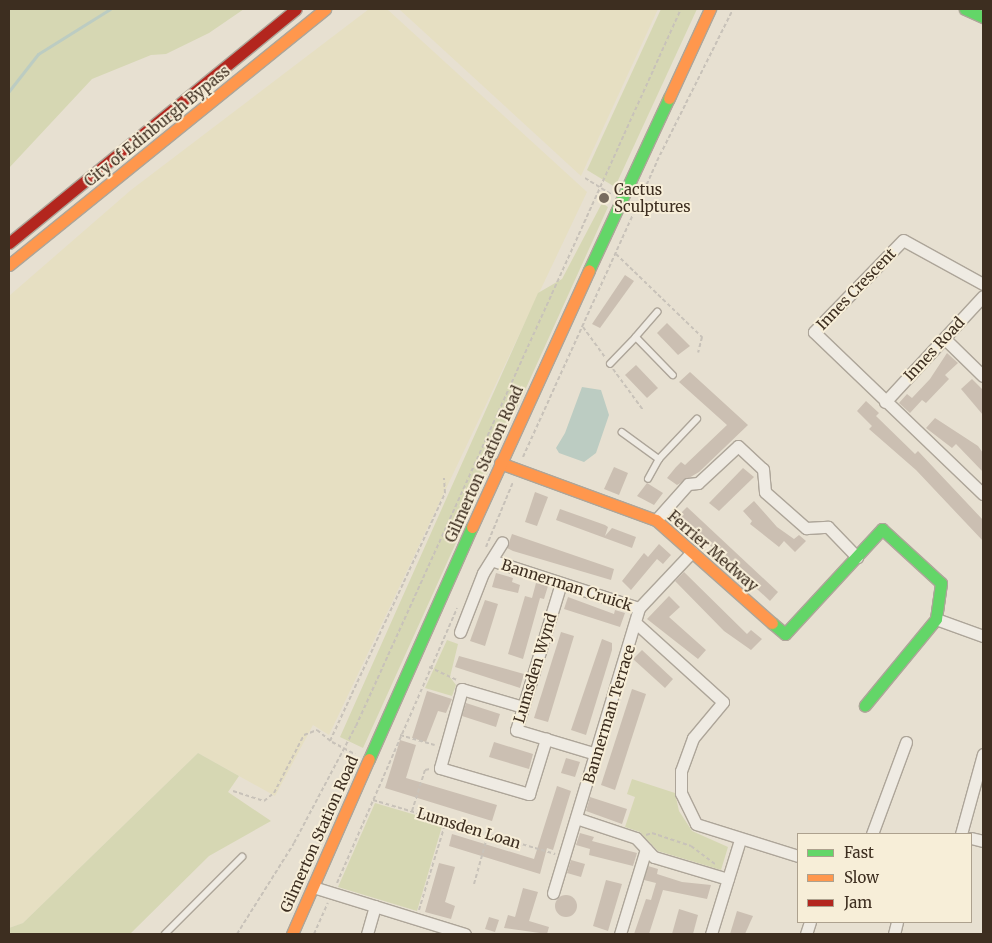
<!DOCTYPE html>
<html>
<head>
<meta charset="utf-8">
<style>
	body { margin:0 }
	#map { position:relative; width:992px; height:943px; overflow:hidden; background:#e7e0d1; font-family:Merriweather,serif }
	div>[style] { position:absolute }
	.farmland>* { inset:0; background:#e6dfc2 }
	.green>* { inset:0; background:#d6d7b3 }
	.water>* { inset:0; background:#bcccc2 }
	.stream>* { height:3px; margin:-1.5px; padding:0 1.5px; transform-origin:1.5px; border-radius:1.5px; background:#bcccc2 }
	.building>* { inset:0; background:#cbbfb2 }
	.round { border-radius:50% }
	.path>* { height:2px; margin-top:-1px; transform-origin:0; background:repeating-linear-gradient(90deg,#c8c2b9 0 4px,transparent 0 6.5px) }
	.roads { filter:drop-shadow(1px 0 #ada599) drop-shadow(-1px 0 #ada599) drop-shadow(0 1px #ada599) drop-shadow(0 -1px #ada599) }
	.lane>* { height:5.5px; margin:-2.75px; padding:0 2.75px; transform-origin:2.75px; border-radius:2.75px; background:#efebe3 }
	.street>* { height:11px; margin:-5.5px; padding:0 5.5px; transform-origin:5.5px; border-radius:5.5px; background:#efebe3 }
	.fast>* { height:11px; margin:-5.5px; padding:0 5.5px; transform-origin:5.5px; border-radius:5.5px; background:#63d668 }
	.slow>* { height:11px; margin:-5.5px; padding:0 5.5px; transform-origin:5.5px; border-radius:5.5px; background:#ff974d }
	.jam>* { height:11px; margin:-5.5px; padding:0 5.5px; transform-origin:5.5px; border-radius:5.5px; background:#b3261e }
	.path-bridge>* { height:2px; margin-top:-1px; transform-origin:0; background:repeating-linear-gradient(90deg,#c8c2b9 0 4px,transparent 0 6.5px) }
	.dots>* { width:14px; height:14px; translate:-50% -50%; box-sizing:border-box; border:2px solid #f7eed8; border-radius:50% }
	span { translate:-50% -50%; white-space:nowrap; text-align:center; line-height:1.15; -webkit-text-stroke:4px #f7eed8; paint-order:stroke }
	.street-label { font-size:15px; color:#3d2e20 }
	.poi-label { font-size:15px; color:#3d2e20 }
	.left { translate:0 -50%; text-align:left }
	.frame { position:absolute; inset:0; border:10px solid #3d2e20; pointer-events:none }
	.legend { position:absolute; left:797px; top:833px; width:175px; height:90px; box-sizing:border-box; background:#f7eed8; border:1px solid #ada18e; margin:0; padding:6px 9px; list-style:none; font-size:15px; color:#3d2e20 }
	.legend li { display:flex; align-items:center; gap:10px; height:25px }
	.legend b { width:25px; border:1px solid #ada18e }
</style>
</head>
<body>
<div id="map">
	<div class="farmland">
		<div style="clip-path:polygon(369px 9px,387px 9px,587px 192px,329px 735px,313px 725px,275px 796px,198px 753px,23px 923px,9px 928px,9px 296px,131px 190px)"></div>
		<div style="clip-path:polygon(399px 9px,658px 9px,581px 176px)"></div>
	</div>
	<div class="green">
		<div style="clip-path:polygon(9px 9px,244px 9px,209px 33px,166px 54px,151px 55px,92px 79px,9px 168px)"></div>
		<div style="clip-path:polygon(661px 9px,697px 9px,615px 187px,587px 170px)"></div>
		<div style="clip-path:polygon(602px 203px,608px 207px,363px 748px,340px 737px,538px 293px,562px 279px)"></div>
		<div style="clip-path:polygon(447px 640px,458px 644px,450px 677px,456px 685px,452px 696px,425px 688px)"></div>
		<div style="clip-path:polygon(198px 753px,239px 776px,228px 792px,271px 821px,209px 856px,130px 934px,9px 934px,9px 928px,23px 923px)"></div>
		<div style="clip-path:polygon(632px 779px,675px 793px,679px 811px,692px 831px,728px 847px,721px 870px,658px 851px,640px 832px,625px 827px,635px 797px,627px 794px)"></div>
		<div style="clip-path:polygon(375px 803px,443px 823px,417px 911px,338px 887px)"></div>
	</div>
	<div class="water">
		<div style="clip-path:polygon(582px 387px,601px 390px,609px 415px,596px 453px,584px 462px,559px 453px,556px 448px,565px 433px)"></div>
	</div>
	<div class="stream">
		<div style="left:9px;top:91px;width:47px;rotate:-51.9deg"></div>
		<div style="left:38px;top:54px;width:85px;rotate:-32deg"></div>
	</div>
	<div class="building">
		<div style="clip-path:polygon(625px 275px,634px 281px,600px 328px,592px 324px)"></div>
		<div style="clip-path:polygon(667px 323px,690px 346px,678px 355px,657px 333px)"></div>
		<div style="clip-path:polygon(947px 353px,958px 363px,945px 375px,949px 379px,926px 403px,922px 400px,910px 413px,899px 403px,907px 394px,912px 398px,930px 379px)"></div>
		<div style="clip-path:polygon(636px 365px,658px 388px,647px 398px,625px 375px)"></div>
		<div style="clip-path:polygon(690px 372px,748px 425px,699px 472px,677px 485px,667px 478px,676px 467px,681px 462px,685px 465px,727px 425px,679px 382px)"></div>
		<div style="clip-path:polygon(972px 379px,982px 389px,983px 415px,961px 389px)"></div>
		<div style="clip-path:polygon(866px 401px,879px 413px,876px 416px,915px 454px,918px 451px,983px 520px,983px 541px,916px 470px,869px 429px,872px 426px,857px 411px)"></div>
		<div style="clip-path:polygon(935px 418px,978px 446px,983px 453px,983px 472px,956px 444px,952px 448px,926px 428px)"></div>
		<div style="clip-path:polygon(614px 467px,628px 473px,619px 495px,604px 489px)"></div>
		<div style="clip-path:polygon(743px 468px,754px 477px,719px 511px,709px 503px)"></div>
		<div style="clip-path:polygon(647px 483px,663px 493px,654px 505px,637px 496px)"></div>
		<div style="clip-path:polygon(535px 492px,548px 497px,537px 526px,525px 522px)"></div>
		<div style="clip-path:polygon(754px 501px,777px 527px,794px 539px,799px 535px,806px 541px,795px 552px,784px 541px,779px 547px,750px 524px,752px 521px,743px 511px)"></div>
		<div style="clip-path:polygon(687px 507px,778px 592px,770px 601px,678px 516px)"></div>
		<div style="clip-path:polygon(560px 509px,605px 525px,608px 527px,605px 536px,612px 528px,636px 537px,632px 548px,556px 520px)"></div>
		<div style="clip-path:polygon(512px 534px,614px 569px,611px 580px,513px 551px,507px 548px)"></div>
		<div style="clip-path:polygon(659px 544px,671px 555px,663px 564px,657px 559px,631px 590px,622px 581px,644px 553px,648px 557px)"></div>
		<div style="clip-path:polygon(684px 572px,747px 634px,751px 630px,762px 639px,751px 650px,724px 631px,675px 581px)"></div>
		<div style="clip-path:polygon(496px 573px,513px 578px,512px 582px,520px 585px,518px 593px,492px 587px)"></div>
		<div style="clip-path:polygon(536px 583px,548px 586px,544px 599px,540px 598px,523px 659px,508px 654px,525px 596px,532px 598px)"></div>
		<div style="clip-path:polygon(669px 596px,680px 607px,669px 617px,706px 650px,698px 659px,647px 619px)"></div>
		<div style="clip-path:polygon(568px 597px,614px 614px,615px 610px,625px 613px,620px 627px,564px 609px)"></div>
		<div style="clip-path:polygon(485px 600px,498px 604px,485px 646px,470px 641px)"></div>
		<div style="clip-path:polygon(561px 632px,574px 636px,548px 722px,534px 718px)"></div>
		<div style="clip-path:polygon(602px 639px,612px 643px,612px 650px,586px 735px,571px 730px)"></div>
		<div style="clip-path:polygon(642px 650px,673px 679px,665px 688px,633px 659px)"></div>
		<div style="clip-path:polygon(459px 656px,524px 674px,520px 688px,455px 667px)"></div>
		<div style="clip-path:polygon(632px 689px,646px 694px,615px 790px,601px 785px)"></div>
		<div style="clip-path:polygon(427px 691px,452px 699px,446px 713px,438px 711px,426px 742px,412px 738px)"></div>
		<div style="clip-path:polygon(466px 703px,500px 714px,496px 727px,462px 716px)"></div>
		<div style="clip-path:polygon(400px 740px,416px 745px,406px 778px,497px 805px,492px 821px,385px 788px)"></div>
		<div style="clip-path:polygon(494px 742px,533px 754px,529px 769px,489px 757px)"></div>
		<div style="clip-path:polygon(566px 758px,580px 762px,575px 777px,561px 773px)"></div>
		<div style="clip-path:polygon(557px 786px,571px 791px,553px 850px,547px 848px,540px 874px,449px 846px,452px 834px,534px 859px)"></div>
		<div style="clip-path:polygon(590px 797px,627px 809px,622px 824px,586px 811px)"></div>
		<div style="clip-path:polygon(580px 833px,594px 837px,592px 841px,637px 853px,633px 866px,589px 855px,590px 849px,576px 845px)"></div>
		<div style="clip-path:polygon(571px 860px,585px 864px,581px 877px,567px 873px)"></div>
		<div style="clip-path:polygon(439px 863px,455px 867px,445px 902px,455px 906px,451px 919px,425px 912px)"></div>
		<div style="clip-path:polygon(648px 866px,658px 869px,657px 874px,682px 882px,711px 885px,707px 899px,663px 890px,649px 934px,634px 934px,646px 899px,651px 900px,656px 883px,644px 880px)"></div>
		<div style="clip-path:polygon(606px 880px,622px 884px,608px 931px,593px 926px)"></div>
		<div style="clip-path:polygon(523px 888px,538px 892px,529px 921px,549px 927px,547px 934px,504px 928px,508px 915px,515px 917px)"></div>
		<div class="round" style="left:555px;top:895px;width:22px;height:22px"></div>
		<div style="clip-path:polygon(679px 909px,698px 915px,693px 934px,672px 934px)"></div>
		<div style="clip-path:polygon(737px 911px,753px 916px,745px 934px,730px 934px)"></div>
		<div style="clip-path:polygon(489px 917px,499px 920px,495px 932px,485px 929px)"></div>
	</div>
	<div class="path">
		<div style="left:585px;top:178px;width:31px;rotate:32deg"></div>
		<div style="left:616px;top:254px;width:120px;rotate:44deg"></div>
		<div style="left:702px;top:337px;width:16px;rotate:104deg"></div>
		<div style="left:583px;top:327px;width:37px;rotate:54deg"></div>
		<div style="left:613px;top:369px;width:51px;rotate:53.8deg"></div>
		<div style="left:523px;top:457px;width:325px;rotate:-65.6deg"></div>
		<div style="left:657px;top:161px;width:170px;rotate:-63.4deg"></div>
		<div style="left:486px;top:547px;width:70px;rotate:-67.4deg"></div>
		<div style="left:429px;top:667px;width:31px;rotate:25deg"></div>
		<div style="left:400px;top:735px;width:36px;rotate:16deg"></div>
		<div style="left:330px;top:741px;width:273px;rotate:-65.1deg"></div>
		<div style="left:445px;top:493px;width:15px;rotate:-94deg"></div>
		<div style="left:233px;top:791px;width:33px;rotate:18deg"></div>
		<div style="left:264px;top:801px;width:13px;rotate:-39deg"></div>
		<div style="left:274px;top:793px;width:65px;rotate:-62.7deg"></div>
		<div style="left:304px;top:735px;width:14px;rotate:-21deg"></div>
		<div style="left:317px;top:730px;width:19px;rotate:39deg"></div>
		<div style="left:373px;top:800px;width:190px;rotate:16.5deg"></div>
		<div style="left:412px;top:811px;width:43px;rotate:-72.4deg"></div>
		<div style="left:425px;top:770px;width:5px;rotate:-11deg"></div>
		<div style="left:646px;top:835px;width:6px;rotate:-18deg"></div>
		<div style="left:652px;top:833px;width:41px;rotate:18.4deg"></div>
		<div style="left:691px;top:846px;width:30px;rotate:37deg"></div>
		<div style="left:337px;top:883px;width:300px;rotate:-66.4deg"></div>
		<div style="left:474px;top:884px;width:52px;rotate:-74.4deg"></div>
		<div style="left:419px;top:910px;width:93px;rotate:-73.1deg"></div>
		<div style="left:237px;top:934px;width:107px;rotate:-57.9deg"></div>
		<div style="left:294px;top:843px;width:132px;rotate:-62.1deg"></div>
		<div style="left:356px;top:726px;width:787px;rotate:-65.62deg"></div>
		<div style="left:314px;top:934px;width:34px;rotate:-66deg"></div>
	</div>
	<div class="roads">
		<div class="lane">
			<div style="left:658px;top:312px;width:33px;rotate:131deg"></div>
			<div style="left:636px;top:337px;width:53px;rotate:45.8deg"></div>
			<div style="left:610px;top:364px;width:37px;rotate:-46deg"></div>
			<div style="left:622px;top:432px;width:46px;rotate:36.1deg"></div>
			<div style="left:659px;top:459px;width:55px;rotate:-46.5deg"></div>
			<div style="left:648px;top:479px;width:23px;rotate:-61deg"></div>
			<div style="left:165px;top:934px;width:109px;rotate:-45deg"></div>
		</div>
		<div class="street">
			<div style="left:983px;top:284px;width:91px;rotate:-151.2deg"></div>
			<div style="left:903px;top:240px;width:128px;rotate:134.1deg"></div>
			<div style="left:814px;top:332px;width:234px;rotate:43.8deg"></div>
			<div style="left:944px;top:338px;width:54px;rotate:44.3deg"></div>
			<div style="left:885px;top:402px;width:144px;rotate:-47.2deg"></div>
			<div style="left:656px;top:520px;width:48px;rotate:-48.4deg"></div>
			<div style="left:688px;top:484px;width:10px;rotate:-6deg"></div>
			<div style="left:698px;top:483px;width:54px;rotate:-42.8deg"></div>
			<div style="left:738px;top:446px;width:34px;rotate:43deg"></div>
			<div style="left:763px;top:469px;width:23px;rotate:85deg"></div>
			<div style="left:765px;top:492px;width:55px;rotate:41.3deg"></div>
			<div style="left:806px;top:528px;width:22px;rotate:-3deg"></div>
			<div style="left:828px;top:527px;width:42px;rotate:46deg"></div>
			<div style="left:494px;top:561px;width:152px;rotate:18deg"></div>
			<div style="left:561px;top:583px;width:154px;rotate:107deg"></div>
			<div style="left:516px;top:730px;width:84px;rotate:16.7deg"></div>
			<div style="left:936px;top:619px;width:50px;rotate:19.9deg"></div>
			<div style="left:637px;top:624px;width:116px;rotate:42.2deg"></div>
			<div style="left:723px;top:702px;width:47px;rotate:129.8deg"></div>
			<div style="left:693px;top:738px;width:35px;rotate:110deg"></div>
			<div style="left:681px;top:771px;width:22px;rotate:90deg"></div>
			<div style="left:681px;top:793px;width:34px;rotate:64deg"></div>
			<div style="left:696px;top:824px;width:107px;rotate:17.4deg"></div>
			<div style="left:460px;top:632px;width:63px;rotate:-68.7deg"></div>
			<div style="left:483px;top:573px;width:36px;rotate:-58deg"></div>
			<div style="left:523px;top:707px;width:64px;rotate:-163.6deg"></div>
			<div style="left:462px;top:689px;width:82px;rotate:105.6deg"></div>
			<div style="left:440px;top:768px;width:93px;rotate:16.3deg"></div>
			<div style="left:529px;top:794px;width:58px;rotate:-72.8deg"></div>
			<div style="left:576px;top:818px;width:63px;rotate:18.4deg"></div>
			<div style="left:636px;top:838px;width:26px;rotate:47deg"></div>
			<div style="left:654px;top:857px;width:77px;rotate:16.6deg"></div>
			<div style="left:872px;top:834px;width:98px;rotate:-69.7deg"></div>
			<div style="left:961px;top:834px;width:83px;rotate:-74.6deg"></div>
			<div style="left:971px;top:838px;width:12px;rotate:14deg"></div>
			<div style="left:313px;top:887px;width:159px;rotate:17.2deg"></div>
			<div style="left:553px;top:893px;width:298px;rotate:-73.2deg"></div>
			<div style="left:639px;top:608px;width:77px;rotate:-46.6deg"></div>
			<div style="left:367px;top:934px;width:29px;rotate:-74deg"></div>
			<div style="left:620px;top:934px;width:89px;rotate:-73deg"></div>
			<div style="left:711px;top:934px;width:98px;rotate:-72.9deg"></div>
			<div style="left:806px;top:934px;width:13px;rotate:-72deg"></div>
			<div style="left:894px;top:934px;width:12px;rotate:-76deg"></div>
		</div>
		<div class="fast">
			<div style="left:965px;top:9px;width:20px;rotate:24deg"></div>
			<div style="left:589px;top:270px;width:190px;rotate:-65.1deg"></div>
			<div style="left:772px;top:623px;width:17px;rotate:40deg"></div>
			<div style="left:785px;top:634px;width:143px;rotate:-47.3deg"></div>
			<div style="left:882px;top:529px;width:80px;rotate:42.5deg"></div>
			<div style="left:941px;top:583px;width:36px;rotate:98deg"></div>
			<div style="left:936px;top:619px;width:112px;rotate:129.5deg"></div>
			<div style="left:369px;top:759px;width:254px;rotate:-66.1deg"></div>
		</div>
		<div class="slow">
			<div style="left:669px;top:98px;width:98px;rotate:-65.3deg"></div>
			<div style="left:9px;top:265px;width:407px;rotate:-39deg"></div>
			<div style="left:500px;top:463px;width:166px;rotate:20.1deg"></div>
			<div style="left:656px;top:520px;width:155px;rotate:41.6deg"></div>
			<div style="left:472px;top:527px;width:282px;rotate:-65.5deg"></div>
			<div style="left:292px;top:934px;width:191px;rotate:-66.3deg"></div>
		</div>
		<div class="jam">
			<div style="left:9px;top:243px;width:370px;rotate:-39.2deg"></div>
		</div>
	</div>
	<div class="path-bridge">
		<div style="left:332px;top:742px;width:26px;rotate:28deg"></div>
	</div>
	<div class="dots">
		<div style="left:604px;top:198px;background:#786c5e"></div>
	</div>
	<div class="street-label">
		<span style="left:157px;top:126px;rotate:-39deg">City of Edinburgh Bypass</span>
		<span style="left:856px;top:289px;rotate:-46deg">Innes Crescent</span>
		<span style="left:934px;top:349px;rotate:-47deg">Innes Road</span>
		<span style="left:484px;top:464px;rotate:-66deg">Gilmerton Station Road</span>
		<span style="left:713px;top:551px;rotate:41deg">Ferrier Medway</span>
		<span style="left:567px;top:585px;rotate:18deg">Bannerman Cruick</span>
		<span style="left:535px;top:668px;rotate:-73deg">Lumsden Wynd</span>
		<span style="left:609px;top:714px;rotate:-73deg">Bannerman Terrace</span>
		<span style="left:469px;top:828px;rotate:17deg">Lumsden Loan</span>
		<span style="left:319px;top:834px;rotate:-66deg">Gilmerton Station Road</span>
	</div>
	<div class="poi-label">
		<span class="left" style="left:614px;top:198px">Cactus<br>Sculptures</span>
	</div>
	<div class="frame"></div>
	<ul class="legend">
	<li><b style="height:6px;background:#63d668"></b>Fast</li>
	<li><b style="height:6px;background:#ff974d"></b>Slow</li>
	<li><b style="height:6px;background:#b3261e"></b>Jam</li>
	</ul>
</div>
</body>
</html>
